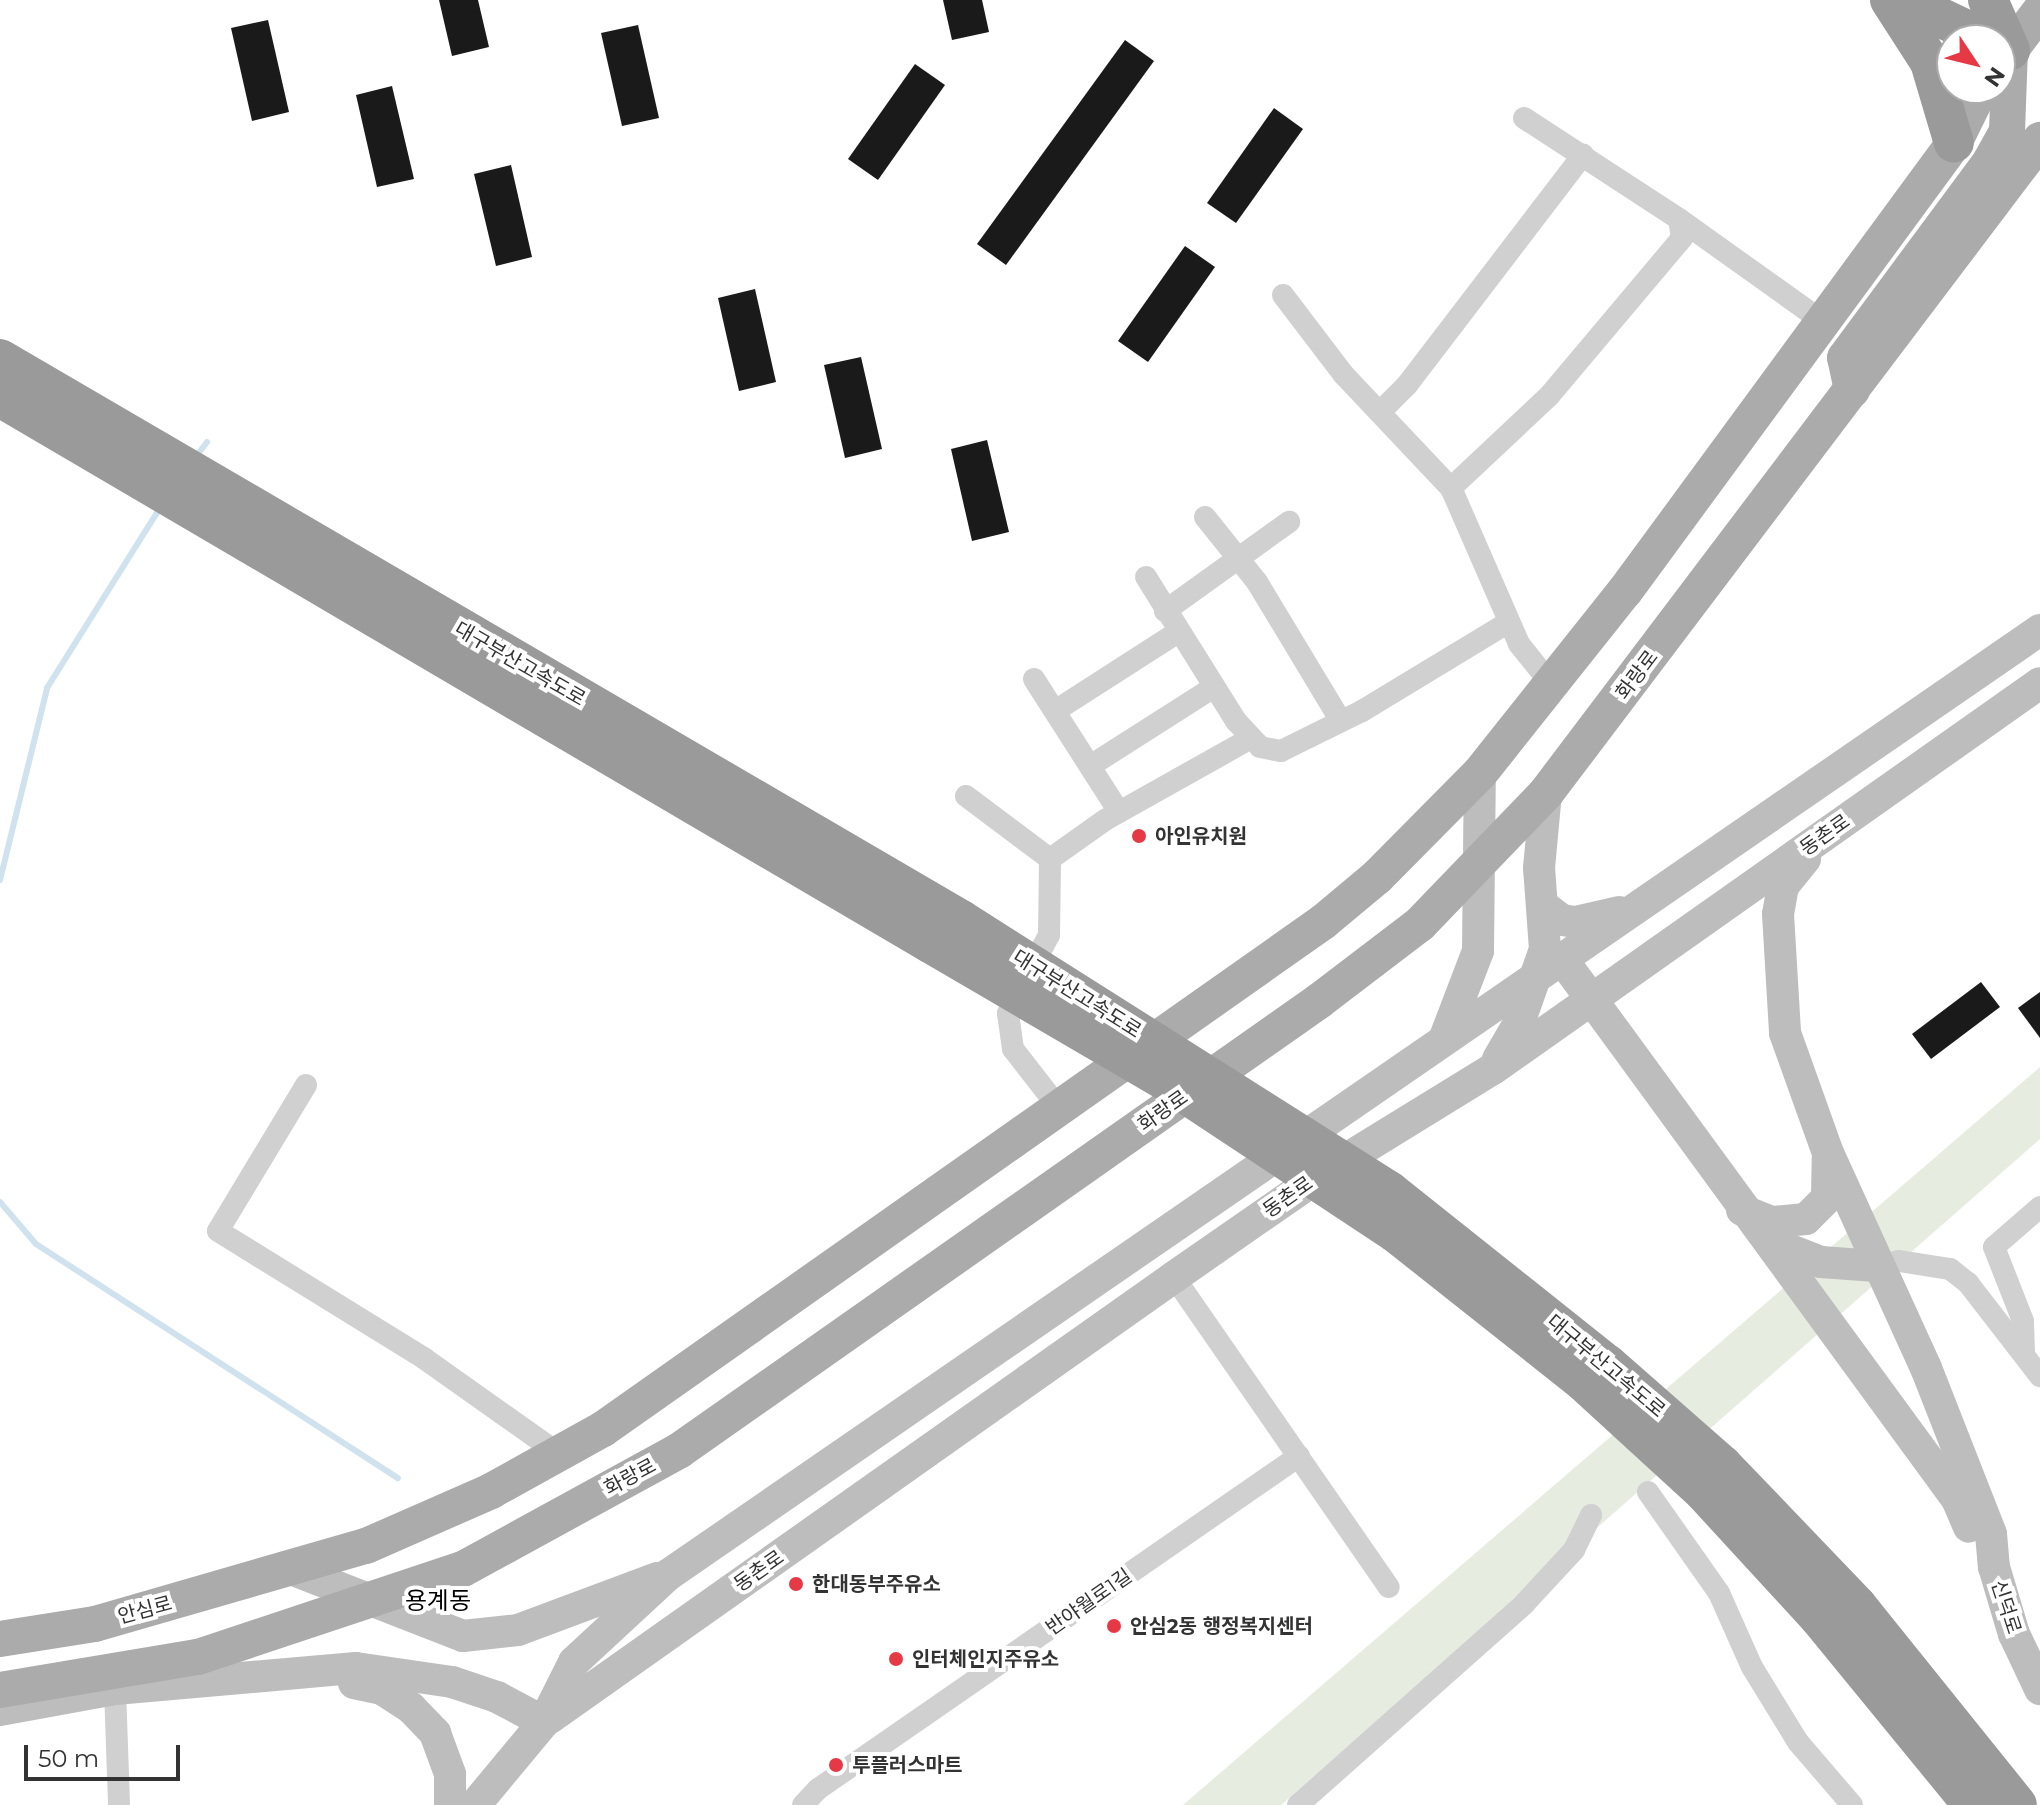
<!DOCTYPE html>
<html>
<head>
<meta charset="utf-8">
<style>
	body { margin:0 }
	#map { position:relative; width:2040px; height:1805px; overflow:hidden; background:#fff; font-family:Montserrat,"Noto Sans KR",sans-serif }
	div>[style] { position:absolute }
	.green>* { inset:0; background:#e6ecdf }
	.stream>* { height:6px; margin:-3px; padding:0 3px; transform-origin:3px; border-radius:3px; background:#cfe2ee }
	.building>* { inset:0; background:#1a1a1a }
	.street>* { height:22px; margin:-11px; padding:0 11px; transform-origin:11px; border-radius:11px; background:#d0d0d0 }
	.secondary>* { height:32px; margin:-16px; padding:0 16px; transform-origin:16px; border-radius:16px; background:#bdbdbd }
	.primary>* { height:36px; margin:-18px; padding:0 18px; transform-origin:18px; border-radius:18px; background:#ababab }
	.highway>* { height:40px; margin:-20px; padding:0 20px; transform-origin:20px; border-radius:20px; background:#9a9a9a }
	.highway-bridge>* { height:40px; margin:-20px; padding:0 20px; transform-origin:20px; border-radius:20px; background:#9a9a9a }
	.dots>* { width:22px; height:22px; translate:-50% -50%; box-sizing:border-box; border:4px solid #fff; border-radius:50% }
	span { translate:-50% -50%; white-space:nowrap; text-align:center; line-height:1.15; -webkit-text-stroke:8px #fff; paint-order:stroke }
	.street-label { font-size:20px; color:#333 }
	.poi-label { font-size:20px; color:#333; font-weight:700 }
	.left { translate:0 -50%; text-align:left }
	.quarter-label { font-size:24px; color:#000 }
	.north { position:absolute; left:1936px; top:24px; width:80px; height:80px; box-sizing:border-box; background:#fff; border:2px solid #adadad; border-radius:50%; rotate:125deg; font-size:22px; font-weight:700; line-height:32px; text-align:center; color:#333 }
	.north::after { content:''; display:block; margin:auto; width:28px; height:36px; background:#e63946; clip-path:polygon(50% 0,100% 100%,50% 72%,0 100%) }
	.scale { position:absolute; left:24px; top:1745px; width:156px; height:36px; box-sizing:border-box; border:4px solid #333; border-top:0; padding-left:10px; font-size:24px; line-height:28px; white-space:nowrap; color:#333; -webkit-text-stroke:6px #fff; paint-order:stroke }
</style>
</head>
<body>
<div id="map">
	<div class="green">
		<div style="clip-path:polygon(2040px 1067px,2040px 1139px,1281px 1805px,1183px 1805px)"></div>
	</div>
	<div class="stream">
		<div style="left:195px;top:458px;width:20px;rotate:-53deg"></div>
		<div style="left:0;top:880px;width:198px;rotate:-76.2deg"></div>
		<div style="left:47px;top:688px;width:215px;rotate:-57.9deg"></div>
		<div style="left:0;top:1202px;width:55px;rotate:49.4deg"></div>
		<div style="left:36px;top:1244px;width:431px;rotate:32.9deg"></div>
	</div>
	<div class="building">
		<div style="clip-path:polygon(439px 0,478px 0,489px 47px,452px 56px)"></div>
		<div style="clip-path:polygon(943px 0,982px 0,989px 32px,952px 40px)"></div>
		<div style="clip-path:polygon(268px 20px,289px 112px,252px 121px,231px 28px)"></div>
		<div style="clip-path:polygon(638px 25px,659px 118px,622px 126px,601px 33px)"></div>
		<div style="clip-path:polygon(1125px 40px,1154px 61px,1006px 265px,977px 244px)"></div>
		<div style="clip-path:polygon(915px 64px,945px 85px,878px 180px,848px 159px)"></div>
		<div style="clip-path:polygon(392px 86px,414px 179px,377px 187px,356px 95px)"></div>
		<div style="clip-path:polygon(1274px 108px,1303px 129px,1236px 223px,1207px 203px)"></div>
		<div style="clip-path:polygon(511px 165px,532px 257px,496px 266px,474px 174px)"></div>
		<div style="clip-path:polygon(1185px 246px,1215px 267px,1148px 362px,1118px 341px)"></div>
		<div style="clip-path:polygon(755px 289px,776px 382px,739px 391px,718px 298px)"></div>
		<div style="clip-path:polygon(861px 357px,882px 449px,845px 458px,824px 365px)"></div>
		<div style="clip-path:polygon(987px 440px,1009px 532px,972px 541px,951px 449px)"></div>
		<div style="clip-path:polygon(1981px 982px,2000px 1007px,1931px 1059px,1912px 1034px)"></div>
		<div style="clip-path:polygon(2040px 992px,2040px 1038px,2018px 1008px)"></div>
	</div>
	<div class="street">
		<div style="left:1679px;top:219px;width:176px;rotate:35.5deg"></div>
		<div style="left:1283px;top:295px;width:101px;rotate:52.7deg"></div>
		<div style="left:1344px;top:375px;width:156px;rotate:46.6deg"></div>
		<div style="left:1451px;top:488px;width:170px;rotate:66.4deg"></div>
		<div style="left:1519px;top:644px;width:51px;rotate:51.3deg"></div>
		<div style="left:1380px;top:412px;width:38px;rotate:-45deg"></div>
		<div style="left:1407px;top:385px;width:290px;rotate:-52.6deg"></div>
		<div style="left:1451px;top:488px;width:134px;rotate:-43.2deg"></div>
		<div style="left:1549px;top:396px;width:207px;rotate:-49.9deg"></div>
		<div style="left:1682px;top:238px;width:19px;rotate:-99deg"></div>
		<div style="left:1679px;top:219px;width:185px;rotate:-146.9deg"></div>
		<div style="left:1205px;top:517px;width:83px;rotate:51.3deg"></div>
		<div style="left:1257px;top:582px;width:162px;rotate:58.9deg"></div>
		<div style="left:1146px;top:577px;width:170px;rotate:58deg"></div>
		<div style="left:1236px;top:721px;width:35px;rotate:47deg"></div>
		<div style="left:1260px;top:747px;width:21px;rotate:11deg"></div>
		<div style="left:1281px;top:751px;width:90px;rotate:-26.3deg"></div>
		<div style="left:1362px;top:711px;width:172px;rotate:-31.2deg"></div>
		<div style="left:1165px;top:611px;width:153px;rotate:-35.7deg"></div>
		<div style="left:1034px;top:679px;width:158px;rotate:57.4deg"></div>
		<div style="left:1055px;top:711px;width:146px;rotate:-32.7deg"></div>
		<div style="left:1090px;top:766px;width:147px;rotate:-32.5deg"></div>
		<div style="left:966px;top:796px;width:105px;rotate:36.9deg"></div>
		<div style="left:306px;top:1085px;width:170px;rotate:121.1deg"></div>
		<div style="left:218px;top:1231px;width:243px;rotate:31.7deg"></div>
		<div style="left:425px;top:1359px;width:164px;rotate:35.3deg"></div>
		<div style="left:1059px;top:1108px;width:75px;rotate:-127.9deg"></div>
		<div style="left:1013px;top:1049px;width:36px;rotate:-98deg"></div>
		<div style="left:1008px;top:1013px;width:88px;rotate:-62.3deg"></div>
		<div style="left:1049px;top:935px;width:76px;rotate:-89.2deg"></div>
		<div style="left:1050px;top:859px;width:67px;rotate:-35.3deg"></div>
		<div style="left:1105px;top:820px;width:167px;rotate:-29.3deg"></div>
		<div style="left:1876px;top:1266px;width:24px;rotate:-12deg"></div>
		<div style="left:1899px;top:1261px;width:52px;rotate:8.9deg"></div>
		<div style="left:1950px;top:1269px;width:23px;rotate:38deg"></div>
		<div style="left:1968px;top:1283px;width:118px;rotate:52.3deg"></div>
		<div style="left:1174px;top:1277px;width:377px;rotate:55.3deg"></div>
		<div style="left:2024px;top:1352px;width:31px;rotate:-92deg"></div>
		<div style="left:2023px;top:1321px;width:79px;rotate:-111.4deg"></div>
		<div style="left:1994px;top:1247px;width:61px;rotate:-41deg"></div>
		<div style="left:1648px;top:1492px;width:123px;rotate:54.9deg"></div>
		<div style="left:1719px;top:1593px;width:81px;rotate:66deg"></div>
		<div style="left:1752px;top:1667px;width:88px;rotate:58.5deg"></div>
		<div style="left:1798px;top:1742px;width:83px;rotate:49.4deg"></div>
		<div style="left:115px;top:1689px;width:116px;rotate:88deg"></div>
		<div style="left:803px;top:1805px;width:22px;rotate:-47deg"></div>
		<div style="left:818px;top:1789px;width:585px;rotate:-34.7deg"></div>
		<div style="left:1298px;top:1805px;width:302px;rotate:-41.6deg"></div>
		<div style="left:1524px;top:1604px;width:74px;rotate:-47.2deg"></div>
		<div style="left:1574px;top:1550px;width:39px;rotate:-64deg"></div>
	</div>
	<div class="secondary">
		<div style="left:1805px;top:859px;width:35px;rotate:129deg"></div>
		<div style="left:1783px;top:886px;width:28px;rotate:100deg"></div>
		<div style="left:1778px;top:914px;width:119px;rotate:86.6deg"></div>
		<div style="left:1785px;top:1033px;width:127px;rotate:70.3deg"></div>
		<div style="left:1828px;top:1153px;width:236px;rotate:65.5deg"></div>
		<div style="left:1926px;top:1368px;width:178px;rotate:68.6deg"></div>
		<div style="left:1991px;top:1534px;width:33px;rotate:85deg"></div>
		<div style="left:1994px;top:1567px;width:70px;rotate:73.4deg"></div>
		<div style="left:2014px;top:1634px;width:61px;rotate:64.7deg"></div>
		<div style="left:1542px;top:905px;width:25px;rotate:37deg"></div>
		<div style="left:1562px;top:920px;width:13px;rotate:9deg"></div>
		<div style="left:1575px;top:922px;width:45px;rotate:-12.8deg"></div>
		<div style="left:1562px;top:959px;width:669px;rotate:53.82deg"></div>
		<div style="left:1957px;top:1499px;width:30px;rotate:67deg"></div>
		<div style="left:1444px;top:1040px;width:95px;rotate:-69.1deg"></div>
		<div style="left:1478px;top:951px;width:178px;rotate:-89.4deg"></div>
		<div style="left:1498px;top:1059px;width:42px;rotate:-59.7deg"></div>
		<div style="left:1519px;top:1023px;width:78px;rotate:-70.6deg"></div>
		<div style="left:1545px;top:949px;width:81px;rotate:-94.2deg"></div>
		<div style="left:1539px;top:868px;width:75px;rotate:-84.7deg"></div>
		<div style="left:1742px;top:1210px;width:32px;rotate:22deg"></div>
		<div style="left:1772px;top:1222px;width:34px;rotate:-5deg"></div>
		<div style="left:1806px;top:1219px;width:30px;rotate:-45deg"></div>
		<div style="left:1827px;top:1198px;width:39px;rotate:-89deg"></div>
		<div style="left:1770px;top:1242px;width:55px;rotate:21.4deg"></div>
		<div style="left:1821px;top:1262px;width:55px;rotate:4.2deg"></div>
		<div style="left:286px;top:1567px;width:190px;rotate:21.3deg"></div>
		<div style="left:463px;top:1636px;width:55px;rotate:-6.2deg"></div>
		<div style="left:518px;top:1630px;width:148px;rotate:-20.5deg"></div>
		<div style="left:354px;top:1683px;width:29px;rotate:12deg"></div>
		<div style="left:382px;top:1689px;width:35px;rotate:33deg"></div>
		<div style="left:411px;top:1708px;width:35px;rotate:46deg"></div>
		<div style="left:435px;top:1733px;width:44px;rotate:69.9deg"></div>
		<div style="left:450px;top:1774px;width:31px;rotate:90deg"></div>
		<div style="left:0;top:1710px;width:117px;rotate:-10.3deg"></div>
		<div style="left:115px;top:1689px;width:242px;rotate:-5deg"></div>
		<div style="left:356px;top:1668px;width:97px;rotate:8.3deg"></div>
		<div style="left:452px;top:1682px;width:47px;rotate:18.4deg"></div>
		<div style="left:497px;top:1697px;width:53px;rotate:28deg"></div>
		<div style="left:550px;top:1718px;width:764px;rotate:-35.25deg"></div>
		<div style="left:1174px;top:1277px;width:180px;rotate:-34.8deg"></div>
		<div style="left:1322px;top:1174px;width:201px;rotate:-31.6deg"></div>
		<div style="left:1493px;top:1069px;width:669px;rotate:-35.21deg"></div>
		<div style="left:475px;top:1805px;width:108px;rotate:-50.3deg"></div>
		<div style="left:544px;top:1722px;width:67px;rotate:-63.4deg"></div>
		<div style="left:574px;top:1662px;width:128px;rotate:-42.8deg"></div>
		<div style="left:668px;top:1575px;width:1666px;rotate:-34.56deg"></div>
	</div>
	<div class="primary">
		<div style="left:2000px;top:64px;width:66px;rotate:-53deg"></div>
		<div style="left:1852px;top:390px;width:33px;rotate:-102deg"></div>
		<div style="left:1845px;top:358px;width:244px;rotate:-53.5deg"></div>
		<div style="left:1990px;top:162px;width:35px;rotate:-61deg"></div>
		<div style="left:2007px;top:131px;width:81px;rotate:-87.9deg"></div>
		<div style="left:0;top:1639px;width:96px;rotate:-9deg"></div>
		<div style="left:95px;top:1624px;width:282px;rotate:-16.1deg"></div>
		<div style="left:366px;top:1546px;width:137px;rotate:-23.7deg"></div>
		<div style="left:491px;top:1491px;width:128px;rotate:-29deg"></div>
		<div style="left:603px;top:1429px;width:881px;rotate:-35.15deg"></div>
		<div style="left:1323px;top:922px;width:70px;rotate:-39.8deg"></div>
		<div style="left:1377px;top:877px;width:146px;rotate:-45.3deg"></div>
		<div style="left:1480px;top:773px;width:233px;rotate:-51.5deg"></div>
		<div style="left:1625px;top:591px;width:556px;rotate:-53.71deg"></div>
		<div style="left:1954px;top:143px;width:61px;rotate:-63.9deg"></div>
		<div style="left:0;top:1690px;width:201px;rotate:-9.5deg"></div>
		<div style="left:198px;top:1657px;width:279px;rotate:-18.4deg"></div>
		<div style="left:463px;top:1569px;width:247px;rotate:-28.7deg"></div>
		<div style="left:680px;top:1450px;width:781px;rotate:-35.09deg"></div>
		<div style="left:1319px;top:1001px;width:127px;rotate:-37.3deg"></div>
		<div style="left:1420px;top:924px;width:182px;rotate:-46.1deg"></div>
		<div style="left:1546px;top:793px;width:819px;rotate:-52.89deg"></div>
	</div>
	<div class="highway">
		<div style="left:1890px;top:0;width:74px;rotate:57.2deg"></div>
		<div style="left:1930px;top:62px;width:84px;rotate:73.5deg"></div>
		<div style="left:1903px;top:0;width:94px;rotate:25.2deg"></div>
		<div style="left:1988px;top:0;width:55px;rotate:66.3deg"></div>
		<div style="left:0;top:359px;width:1113px;rotate:30.27deg"></div>
		<div style="left:0;top:397px;width:1078px;rotate:30.42deg"></div>
		<div style="left:1857px;top:1606px;width:255px;rotate:51.2deg"></div>
		<div style="left:1819px;top:1617px;width:243px;rotate:50.7deg"></div>
	</div>
	<div class="highway-bridge">
		<div style="left:961px;top:920px;width:507px;rotate:32.34deg"></div>
		<div style="left:1389px;top:1191px;width:280px;rotate:38.5deg"></div>
		<div style="left:1608px;top:1365px;width:152px;rotate:41.3deg"></div>
		<div style="left:1722px;top:1465px;width:195px;rotate:46.2deg"></div>
		<div style="left:930px;top:943px;width:276px;rotate:30.3deg"></div>
		<div style="left:1168px;top:1082px;width:272px;rotate:33.5deg"></div>
		<div style="left:1395px;top:1232px;width:240px;rotate:38.4deg"></div>
		<div style="left:1583px;top:1381px;width:164px;rotate:42.5deg"></div>
		<div style="left:1704px;top:1492px;width:170px;rotate:47.4deg"></div>
	</div>
	<div class="dots">
		<div style="left:1139px;top:836px;background:#e63946"></div>
		<div style="left:796px;top:1584px;background:#e63946"></div>
		<div style="left:1114px;top:1626px;background:#e63946"></div>
		<div style="left:896px;top:1659px;background:#e63946"></div>
		<div style="left:836px;top:1765px;background:#e63946"></div>
	</div>
	<div class="street-label">
		<span style="left:520px;top:664px;rotate:30deg">대구부산고속도로</span>
		<span style="left:1637px;top:675px;rotate:-53deg">화랑로</span>
		<span style="left:1825px;top:835px;rotate:-35deg">동촌로</span>
		<span style="left:1077px;top:994px;rotate:32deg">대구부산고속도로</span>
		<span style="left:1163px;top:1111px;rotate:-35deg">화랑로</span>
		<span style="left:1288px;top:1197px;rotate:-35deg">동촌로</span>
		<span style="left:1606px;top:1366px;rotate:40deg">대구부산고속도로</span>
		<span style="left:630px;top:1477px;rotate:-28deg">화랑로</span>
		<span style="left:759px;top:1571px;rotate:-35deg">동촌로</span>
		<span style="left:1089px;top:1602px;rotate:-35deg">반야월로1길</span>
		<span style="left:2006px;top:1607px;rotate:72deg">신덕로</span>
		<span style="left:145px;top:1610px;rotate:-15deg">안심로</span>
	</div>
	<div class="poi-label">
		<span class="left" style="left:1155px;top:836px">아인유치원</span>
		<span class="left" style="left:812px;top:1584px">한대동부주유소</span>
		<span class="left" style="left:1130px;top:1626px">안심2동 행정복지센터</span>
		<span class="left" style="left:912px;top:1659px">인터체인지주유소</span>
		<span class="left" style="left:852px;top:1765px">투플러스마트</span>
	</div>
	<div class="quarter-label">
		<span style="left:438px;top:1601px">용계동</span>
	</div>
	<div class="north">N</div>
	<div class="scale">50 m</div>
</div>
</body>
</html>
